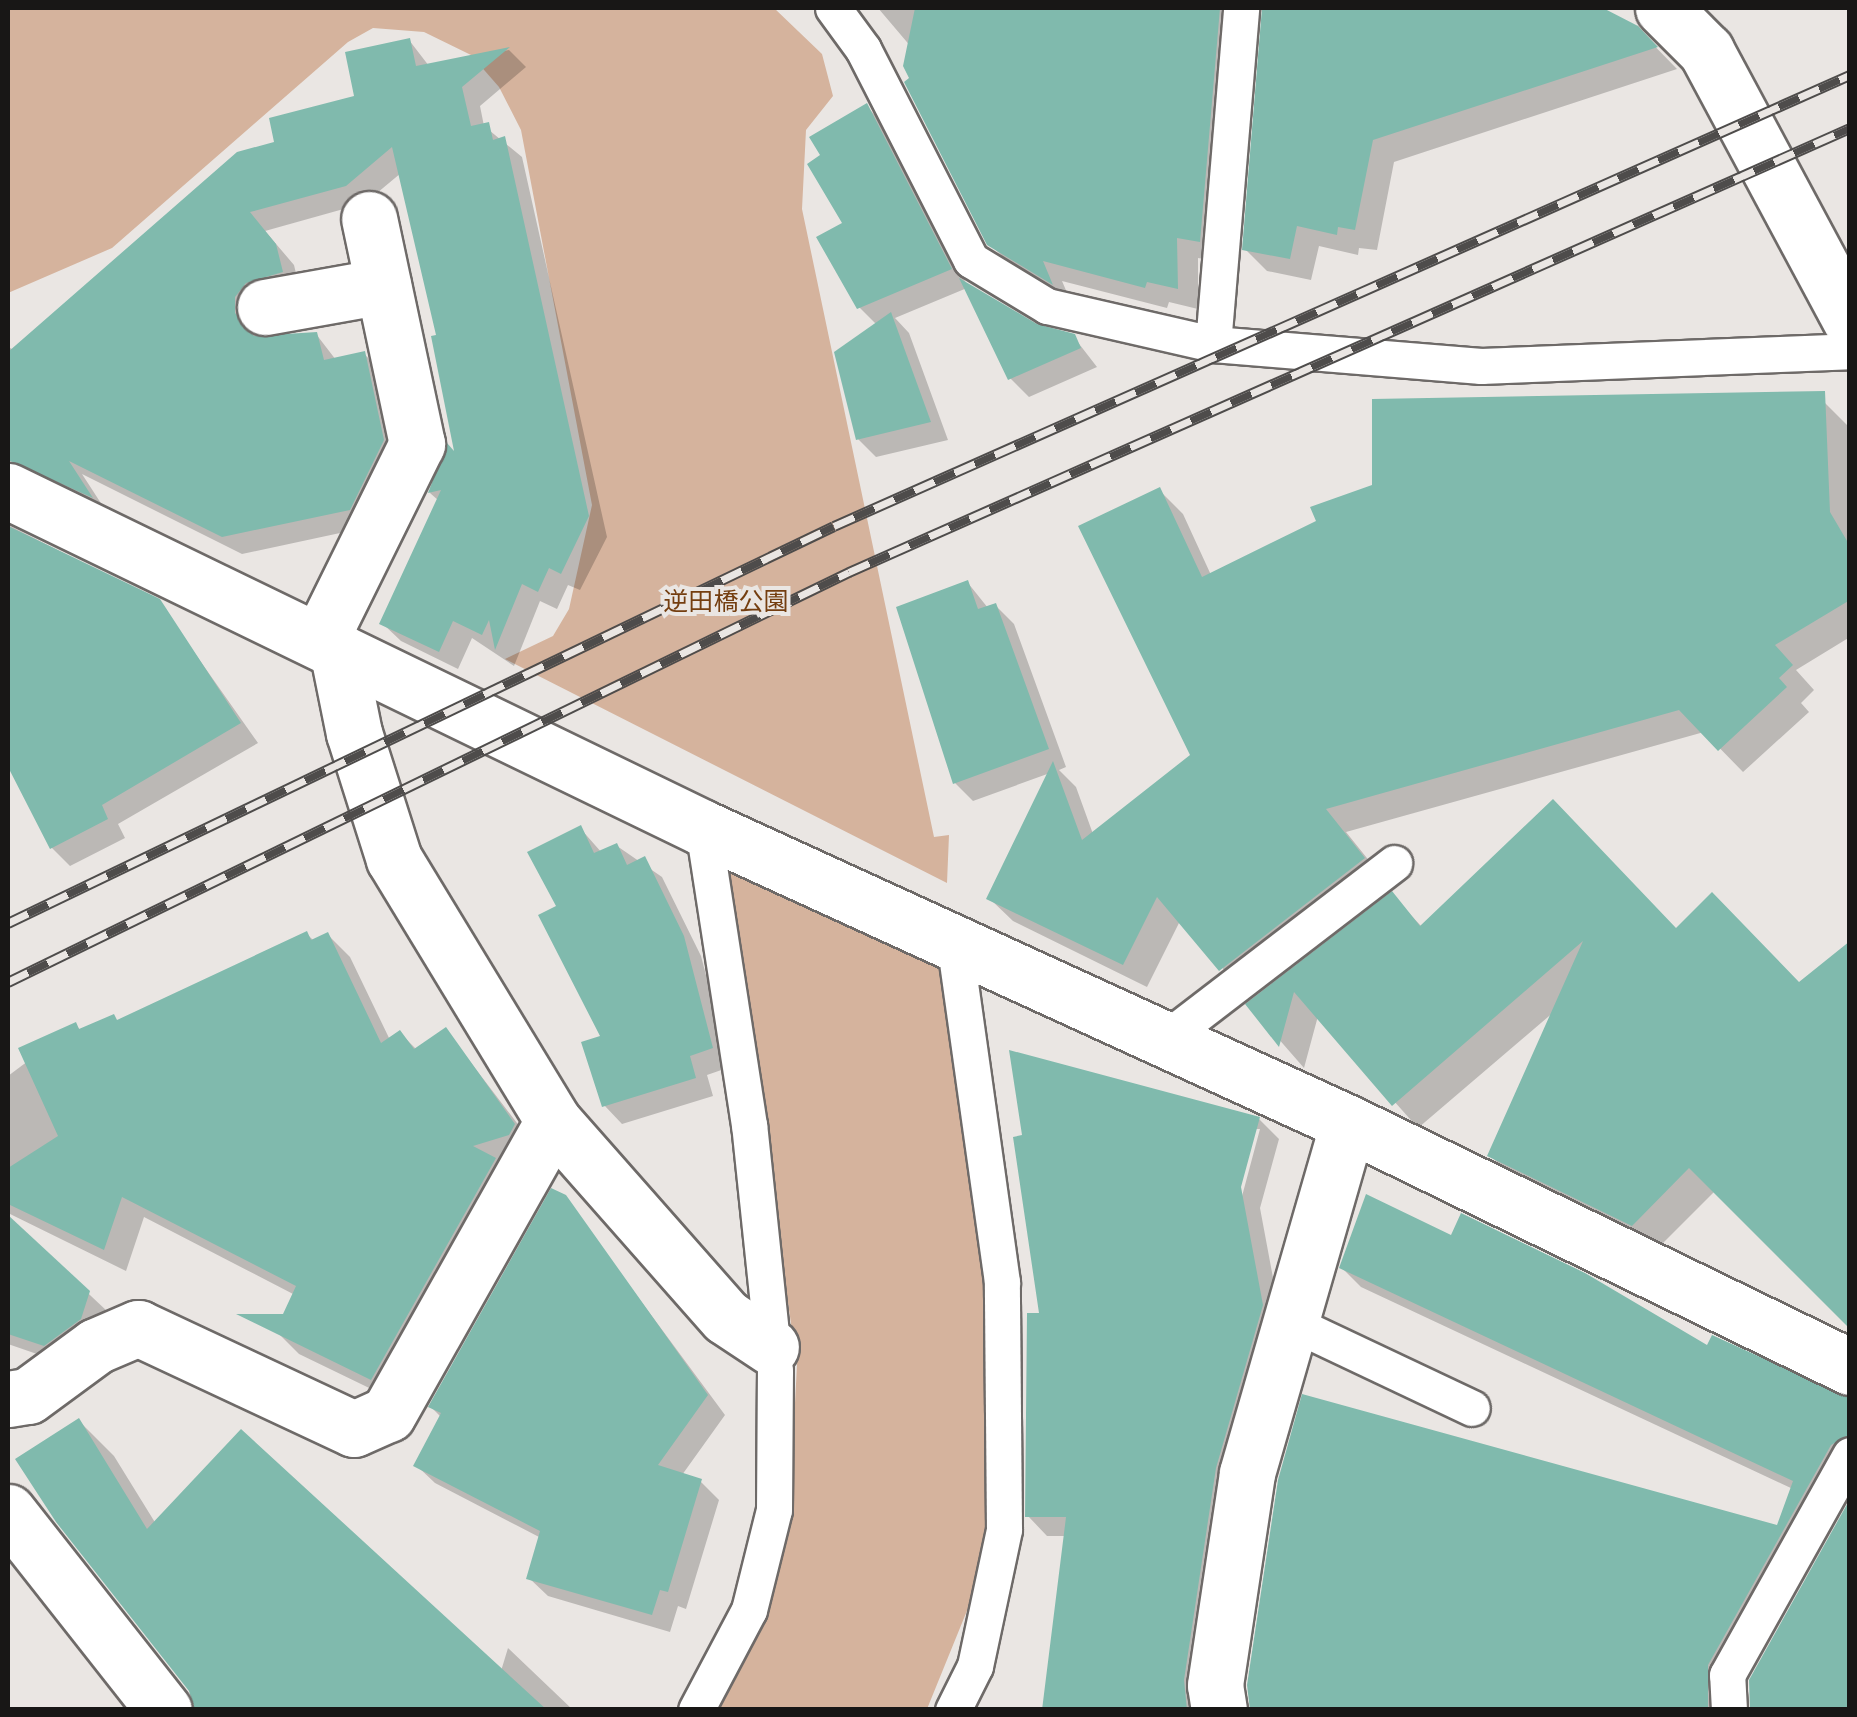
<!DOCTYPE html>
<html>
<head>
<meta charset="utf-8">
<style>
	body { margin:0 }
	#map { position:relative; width:1857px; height:1717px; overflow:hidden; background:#eae6e3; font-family:Mulish,"Noto Sans JP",sans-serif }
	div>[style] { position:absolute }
	.green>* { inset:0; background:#d5b39d }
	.shadow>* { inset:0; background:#0003 }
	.building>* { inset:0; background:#80baad }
	.roads { filter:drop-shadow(2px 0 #6e6a68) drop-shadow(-2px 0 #6e6a68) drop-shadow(0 2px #6e6a68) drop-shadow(0 -2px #6e6a68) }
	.service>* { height:35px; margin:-17.5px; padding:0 17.5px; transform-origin:17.5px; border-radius:17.5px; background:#fff }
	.minor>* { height:55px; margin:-27.5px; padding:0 27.5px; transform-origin:27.5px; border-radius:27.5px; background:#fff }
	.rail>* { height:11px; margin-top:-5.5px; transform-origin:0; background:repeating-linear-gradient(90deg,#eae6e3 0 22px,#4e4c4b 0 44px); box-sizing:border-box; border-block:2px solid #4e4c4b }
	span { translate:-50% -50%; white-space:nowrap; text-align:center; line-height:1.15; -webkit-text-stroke:8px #eae6e3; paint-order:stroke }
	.park-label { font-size:25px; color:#743e10 }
	.frame { position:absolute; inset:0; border:10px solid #181716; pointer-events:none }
</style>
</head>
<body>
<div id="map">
	<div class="green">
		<div style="clip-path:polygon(8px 8px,774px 8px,822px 54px,833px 96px,806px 130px,802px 209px,934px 837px,949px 835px,947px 883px,505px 659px,553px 636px,569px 609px,592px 505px,521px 130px,499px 87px,471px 55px,424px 32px,373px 28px,348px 42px,112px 248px,8px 293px)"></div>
		<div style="clip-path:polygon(723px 852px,952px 969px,985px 1283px,989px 1503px,986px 1564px,927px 1709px,718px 1710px,770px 1593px,790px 1498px,797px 1365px)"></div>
	</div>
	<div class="shadow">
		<div style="clip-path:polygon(878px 8px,1597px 8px,1637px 28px,1677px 69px,1394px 162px,1377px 250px,1359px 248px,1358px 255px,1319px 246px,1311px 280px,1267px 271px,1245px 249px,1265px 10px,1255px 9px,1221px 262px,1198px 258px,1198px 309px,1169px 302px,1167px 308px,1062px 281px,1071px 302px,1012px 266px,989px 243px,923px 61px)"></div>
		<div style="clip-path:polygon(409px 40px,429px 66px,509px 50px,526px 67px,480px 106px,484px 126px,522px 157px,607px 537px,580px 590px,568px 585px,557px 609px,540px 601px,514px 666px,472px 638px,458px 669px,401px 641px,382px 623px,439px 501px,430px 493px,448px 447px,458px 457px,439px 337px,401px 173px,365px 203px,265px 231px,294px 265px,300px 290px,253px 317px,256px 335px,269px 340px,316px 334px,336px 360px,364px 354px,383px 372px,401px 459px,368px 527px,242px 554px,82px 474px,106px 511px,8px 484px,8px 347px,14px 350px,277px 144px,357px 98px)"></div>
		<div style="clip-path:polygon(866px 106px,885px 125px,967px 285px,1036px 327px,1073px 336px,1097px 367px,1029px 397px,1010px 378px,967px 288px,895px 318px,909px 333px,948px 440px,876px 457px,858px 439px,877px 325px,859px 307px,845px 224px,823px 156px)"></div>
		<div style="clip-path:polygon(1825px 403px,1848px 426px,1850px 637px,1796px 670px,1814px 690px,1801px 703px,1809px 712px,1743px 772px,1704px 732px,1346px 832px,1387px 883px,1244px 992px,1180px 921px,1147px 987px,1013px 921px,989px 898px,1050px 773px,973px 801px,955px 783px,968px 583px,988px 608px,996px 606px,1014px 624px,1066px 767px,1059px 770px,1076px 787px,1093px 834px,1194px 755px,1159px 490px,1183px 514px,1211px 575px)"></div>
		<div style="clip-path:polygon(8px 525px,158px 601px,258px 743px,118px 824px,125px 838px,70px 866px,52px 848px,8px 762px)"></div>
		<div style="clip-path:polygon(1553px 803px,1715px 1191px,1657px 1249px,1514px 1180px,1490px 1155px,1555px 1011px,1418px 1128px,1318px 1016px,1304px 1068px,1249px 1005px,1392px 895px,1422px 927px)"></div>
		<div style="clip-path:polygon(580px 828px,602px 853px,617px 846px,662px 877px,701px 956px,730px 1067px,707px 1075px,713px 1096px,622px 1124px,604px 1105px,603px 1037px,559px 907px)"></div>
		<div style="clip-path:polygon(307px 934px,314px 941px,328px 935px,350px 957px,390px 1040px,400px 1033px,417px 1050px,446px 1030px,536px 1148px,394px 1400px,299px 1354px,277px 1332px,295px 1295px,144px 1217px,126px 1271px,8px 1213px,8px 1076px,76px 1025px,81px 1031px,119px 1022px)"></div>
		<div style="clip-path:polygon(evenodd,1259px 1119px,1279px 1139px,1260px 1208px,1282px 1326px,1204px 1710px,1045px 1710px,1066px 1536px,1047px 1536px,1028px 1516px,1042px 1316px,1259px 1119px,1254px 1129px,1260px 1129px,1241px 1200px,1236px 1199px,1254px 1129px)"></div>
		<div style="clip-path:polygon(564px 1197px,725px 1415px,682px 1475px,700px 1481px,719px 1500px,686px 1609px,678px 1606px,670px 1632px,548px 1596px,529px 1578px,541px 1538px,435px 1483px,416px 1465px,441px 1417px,431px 1407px)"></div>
		<div style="clip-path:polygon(8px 1218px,108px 1312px,63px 1363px,8px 1344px)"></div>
		<div style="clip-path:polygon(1452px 1238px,1850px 1409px,1850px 1467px,1728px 1710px,1250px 1710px,1779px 1528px,1793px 1489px,1361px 1287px,1342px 1268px)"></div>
		<div style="clip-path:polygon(79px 1421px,114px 1456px,156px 1524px,501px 1671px,508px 1648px,573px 1710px,197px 1710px)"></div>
	</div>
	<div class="building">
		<div style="clip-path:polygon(915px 8px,1220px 8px,1200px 242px,1177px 238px,1178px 289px,1147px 282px,1145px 288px,1043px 261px,1053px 285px,987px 245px,904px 82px,909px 78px,903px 66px)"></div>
		<div style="clip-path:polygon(1262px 8px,1603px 8px,1638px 26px,1658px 47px,1373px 140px,1355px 230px,1338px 227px,1337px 235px,1297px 226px,1290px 259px,1242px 250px)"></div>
		<div style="clip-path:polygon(410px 38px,416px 66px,510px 47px,462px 87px,471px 126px,489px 122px,493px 140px,505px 136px,589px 516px,561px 574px,549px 568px,538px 592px,522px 584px,495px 650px,489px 620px,482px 635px,453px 621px,439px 652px,379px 624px,441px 490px,428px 493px,447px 443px,454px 451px,431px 336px,436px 335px,392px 147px,346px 186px,250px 212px,276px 244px,283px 272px,246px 283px,235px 297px,235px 313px,254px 336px,317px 332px,324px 360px,365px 351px,384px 440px,350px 510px,222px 537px,69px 461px,93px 498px,8px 460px,8px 352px,237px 152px,274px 142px,269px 118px,354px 96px,345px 52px)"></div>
		<div style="clip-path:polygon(867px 103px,952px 269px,857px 309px,816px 237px,842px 223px,807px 164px,820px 155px,809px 137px)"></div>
		<div style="clip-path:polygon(959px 278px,1037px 324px,1075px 334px,1081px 348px,1008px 380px)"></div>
		<div style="clip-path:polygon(891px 312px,931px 422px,856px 440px,834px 352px)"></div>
		<div style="clip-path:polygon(1825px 391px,1830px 512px,1850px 546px,1850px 600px,1775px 645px,1793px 665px,1779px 678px,1787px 687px,1718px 751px,1679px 710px,1326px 809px,1365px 858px,1219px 971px,1157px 897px,1123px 965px,986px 899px,1053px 761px,1082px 840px,1190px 755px,1078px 526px,1160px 487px,1202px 577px,1316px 521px,1310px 507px,1372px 485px,1372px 399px)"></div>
		<div style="clip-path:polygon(8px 526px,160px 599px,241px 723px,102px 805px,108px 819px,50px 849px,8px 767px)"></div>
		<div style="clip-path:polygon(968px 580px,978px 609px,996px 603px,1049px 749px,953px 784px,896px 607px)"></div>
		<div style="clip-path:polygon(1553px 799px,1676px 928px,1712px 892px,1799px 982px,1850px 941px,1850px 1329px,1689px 1168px,1632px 1226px,1487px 1156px,1583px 941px,1392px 1106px,1294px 992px,1279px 1047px,1245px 1004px,1392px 891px,1420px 926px)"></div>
		<div style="clip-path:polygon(581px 825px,594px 853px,617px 843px,627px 865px,645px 856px,684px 936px,713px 1048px,690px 1056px,696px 1078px,602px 1107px,581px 1042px,600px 1036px,538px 915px,556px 906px,527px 852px)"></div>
		<div style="clip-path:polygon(307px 931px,311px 940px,328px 932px,381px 1043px,400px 1030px,414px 1049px,446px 1027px,515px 1124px,509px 1135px,473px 1146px,496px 1158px,371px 1380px,236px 1314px,283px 1314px,296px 1286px,122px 1197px,104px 1250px,8px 1204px,8px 1168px,58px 1136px,18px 1048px,76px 1022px,79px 1029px,114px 1014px,117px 1020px)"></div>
		<div style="clip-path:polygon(1009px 1050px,1260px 1117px,1241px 1187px,1263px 1305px,1216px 1468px,1184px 1680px,1187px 1710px,1042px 1710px,1066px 1517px,1025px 1517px,1027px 1313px,1039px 1313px,1013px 1137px,1022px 1135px)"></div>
		<div style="clip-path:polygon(551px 1188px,566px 1195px,708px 1395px,658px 1465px,702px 1479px,668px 1592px,660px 1590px,652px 1615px,526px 1579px,540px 1531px,413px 1466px,441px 1413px,428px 1407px)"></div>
		<div style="clip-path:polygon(1366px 1194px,1451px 1235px,1461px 1213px,1585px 1273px,1707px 1345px,1712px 1335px,1850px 1398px,1850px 1434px,1831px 1445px,1708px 1665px,1708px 1710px,1250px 1710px,1247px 1685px,1278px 1480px,1302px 1394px,1777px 1525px,1793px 1481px,1339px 1268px)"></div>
		<div style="clip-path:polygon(8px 1215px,90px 1291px,81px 1319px,44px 1346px,8px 1334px)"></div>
		<div style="clip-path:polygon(79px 1418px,147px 1529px,241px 1429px,547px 1710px,195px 1710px,189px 1691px,56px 1522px,15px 1459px)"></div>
		<div style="clip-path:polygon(1850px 1499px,1850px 1710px,1750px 1710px,1749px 1680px)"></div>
	</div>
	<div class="roads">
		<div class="service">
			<div style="left:833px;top:8px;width:51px;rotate:53.8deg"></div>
			<div style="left:863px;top:49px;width:237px;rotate:62.9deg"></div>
			<div style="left:971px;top:260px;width:89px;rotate:31.2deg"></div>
			<div style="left:1047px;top:306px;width:170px;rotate:12.9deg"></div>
			<div style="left:1213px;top:344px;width:269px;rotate:4.7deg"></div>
			<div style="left:1481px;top:366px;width:369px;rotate:-2.3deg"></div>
			<div style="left:1213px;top:344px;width:337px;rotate:-85.2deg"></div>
			<div style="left:1165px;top:1039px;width:289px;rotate:-37.5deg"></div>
			<div style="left:1290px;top:1322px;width:201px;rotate:25.3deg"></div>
			<div style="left:696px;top:1710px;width:113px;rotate:-62.1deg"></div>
			<div style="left:749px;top:1610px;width:103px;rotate:-76deg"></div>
			<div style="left:774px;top:1510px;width:139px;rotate:-89.6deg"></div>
			<div style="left:775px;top:1371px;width:247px;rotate:-96deg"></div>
			<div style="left:749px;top:1125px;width:301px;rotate:-98.8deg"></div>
			<div style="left:953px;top:1710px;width:49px;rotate:-63.4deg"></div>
			<div style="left:975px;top:1666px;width:140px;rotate:-78deg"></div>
			<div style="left:1004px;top:1529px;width:247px;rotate:-90.5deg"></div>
			<div style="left:1002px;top:1282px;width:339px;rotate:-98deg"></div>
			<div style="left:1729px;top:1710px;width:35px;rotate:-93deg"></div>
			<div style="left:1727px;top:1675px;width:252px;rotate:-60.8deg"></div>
		</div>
		<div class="minor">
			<div style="left:1663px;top:8px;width:61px;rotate:45deg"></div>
			<div style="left:1706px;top:51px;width:305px;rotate:61.8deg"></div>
			<div style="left:265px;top:307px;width:120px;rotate:-10.1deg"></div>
			<div style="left:8px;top:491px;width:772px;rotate:25.87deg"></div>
			<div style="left:703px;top:828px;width:709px;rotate:24.58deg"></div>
			<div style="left:1348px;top:1123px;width:558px;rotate:25.92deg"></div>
			<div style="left:320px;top:640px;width:219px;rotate:-63.7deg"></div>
			<div style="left:417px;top:444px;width:230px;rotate:-102deg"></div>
			<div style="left:337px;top:649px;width:86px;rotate:78.6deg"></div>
			<div style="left:354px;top:733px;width:132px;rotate:72.4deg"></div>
			<div style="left:394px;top:859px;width:306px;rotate:58.7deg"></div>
			<div style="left:553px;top:1121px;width:261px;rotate:48.6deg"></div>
			<div style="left:726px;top:1317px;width:54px;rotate:33.7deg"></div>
			<div style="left:8px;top:1399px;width:20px;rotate:-9deg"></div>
			<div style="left:28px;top:1396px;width:84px;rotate:-36.3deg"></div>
			<div style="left:96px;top:1346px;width:46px;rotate:-23.2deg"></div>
			<div style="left:138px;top:1328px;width:238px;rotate:25.1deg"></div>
			<div style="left:354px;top:1429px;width:37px;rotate:-24deg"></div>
			<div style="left:388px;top:1414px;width:336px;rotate:-60.6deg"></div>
			<div style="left:8px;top:1512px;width:252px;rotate:51.8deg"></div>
			<div style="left:1219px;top:1710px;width:25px;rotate:-99deg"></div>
			<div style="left:1215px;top:1685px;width:214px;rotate:-81.4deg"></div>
			<div style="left:1247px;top:1473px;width:364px;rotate:-73.9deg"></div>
		</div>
	</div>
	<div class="rail">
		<div style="left:8px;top:923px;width:916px;rotate:-25.67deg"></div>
		<div style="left:834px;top:526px;width:1112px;rotate:-23.94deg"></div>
		<div style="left:8px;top:982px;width:936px;rotate:-25.99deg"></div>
		<div style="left:849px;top:572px;width:1095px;rotate:-23.92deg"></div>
	</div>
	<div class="park-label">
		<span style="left:726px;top:601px">逆田橋公園</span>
	</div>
	<div class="frame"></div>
</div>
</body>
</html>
